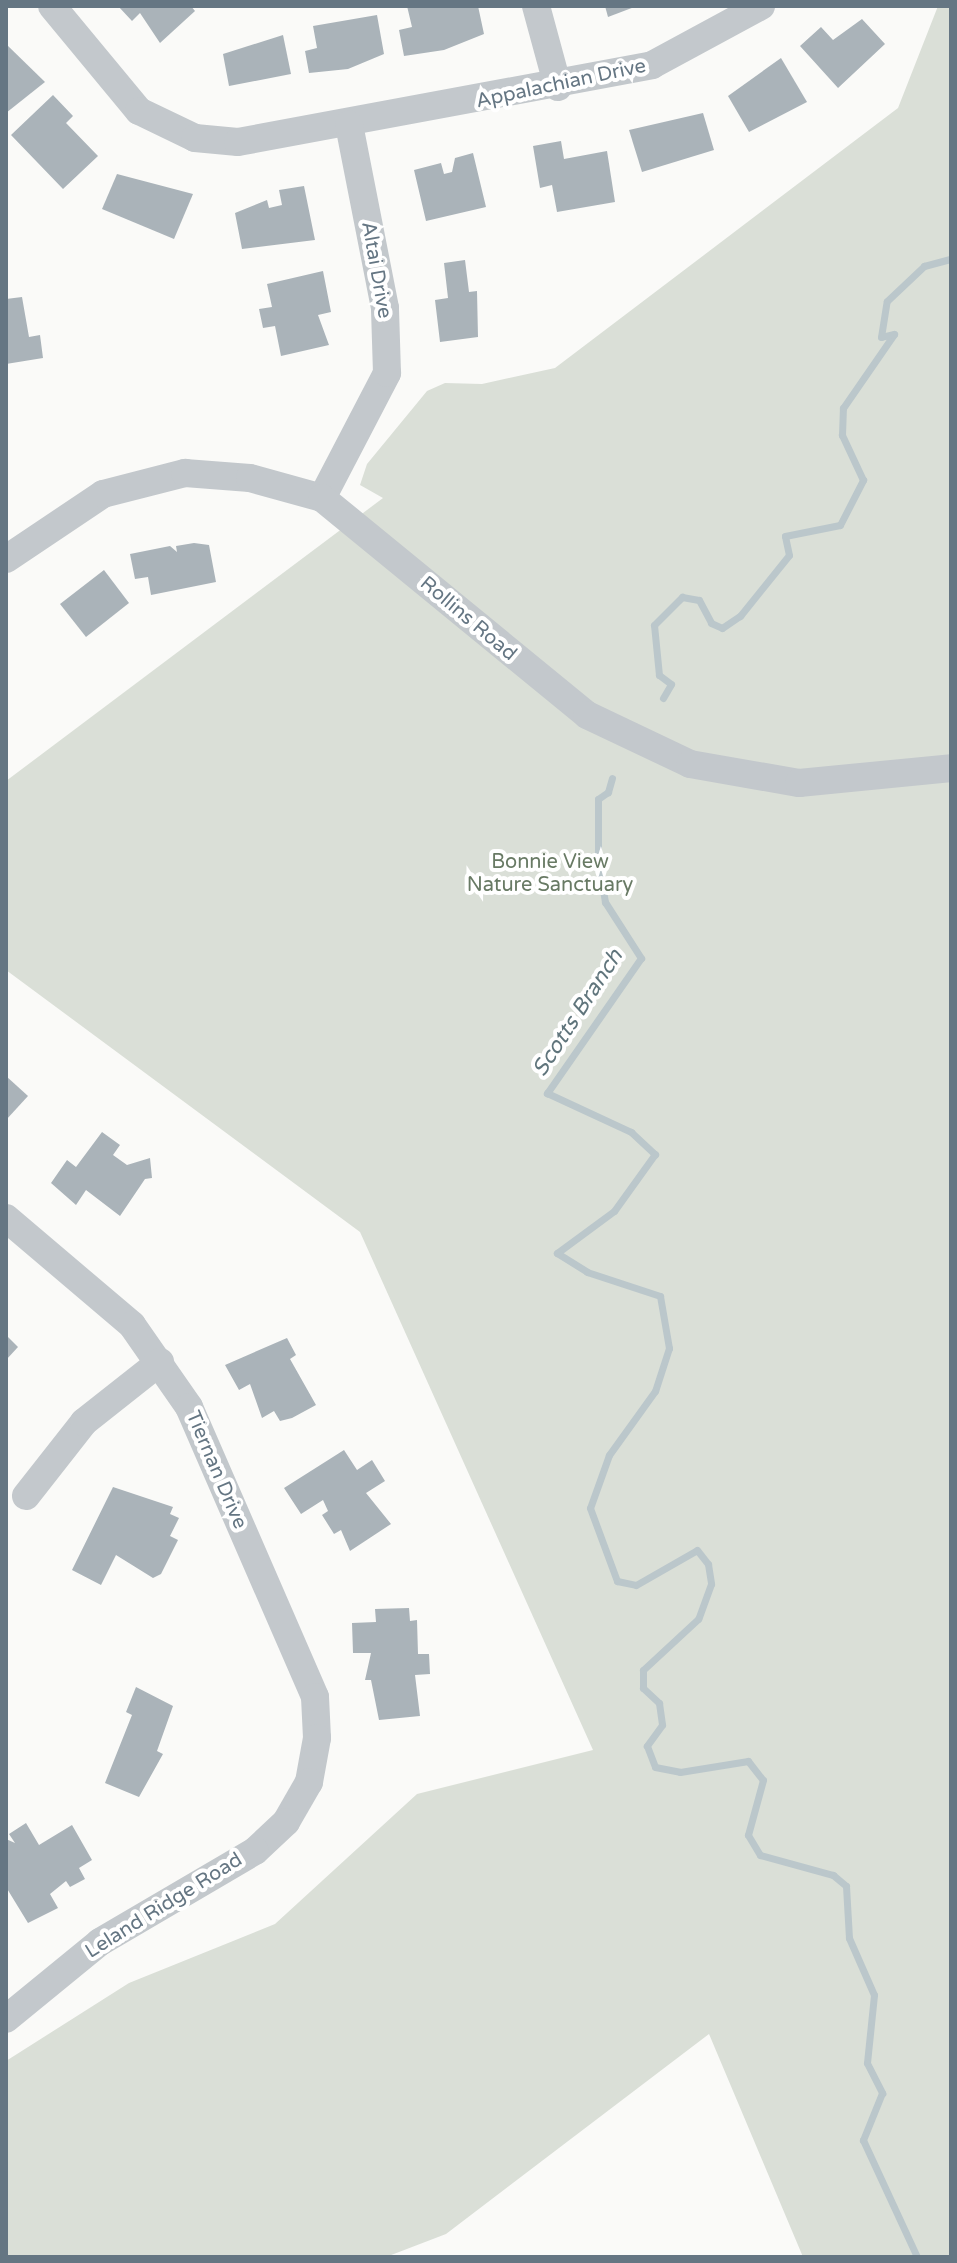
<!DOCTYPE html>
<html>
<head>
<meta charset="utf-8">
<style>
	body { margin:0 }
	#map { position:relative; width:957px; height:2263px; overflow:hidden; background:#fafaf8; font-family:"Varela Round",sans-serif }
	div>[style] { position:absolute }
	.green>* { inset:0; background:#dadfd7 }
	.stream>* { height:7px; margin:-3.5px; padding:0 3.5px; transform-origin:3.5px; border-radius:3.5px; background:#bbc7cb }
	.building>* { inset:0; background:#aab3b9 }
	.minor>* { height:28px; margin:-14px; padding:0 14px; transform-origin:14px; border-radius:14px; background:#c3c8cc }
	span { translate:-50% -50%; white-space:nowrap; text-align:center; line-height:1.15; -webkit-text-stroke:8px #fff; paint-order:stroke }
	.street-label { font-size:20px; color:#657683 }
	.park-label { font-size:20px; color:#687a64 }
	.water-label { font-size:22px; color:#60757c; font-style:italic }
	.frame { position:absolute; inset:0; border:8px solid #657683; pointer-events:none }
</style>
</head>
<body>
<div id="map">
	<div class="green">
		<div style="clip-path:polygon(938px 6px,951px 6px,951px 2257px,803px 2257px,709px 2034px,446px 2234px,386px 2257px,6px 2257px,6px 2061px,129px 1983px,275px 1924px,417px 1794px,593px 1750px,360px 1232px,6px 970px,6px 781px,383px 498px,360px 485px,367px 464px,427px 391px,445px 383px,482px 384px,555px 368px,898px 108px)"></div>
	</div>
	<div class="stream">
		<div style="left:663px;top:698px;width:16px;rotate:-60deg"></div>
		<div style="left:671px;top:684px;width:15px;rotate:-143deg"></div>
		<div style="left:659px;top:675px;width:50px;rotate:-95.7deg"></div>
		<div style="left:654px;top:625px;width:40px;rotate:-45deg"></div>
		<div style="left:682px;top:597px;width:17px;rotate:10deg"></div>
		<div style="left:699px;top:600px;width:26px;rotate:62deg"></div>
		<div style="left:711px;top:623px;width:12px;rotate:24deg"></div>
		<div style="left:722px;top:628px;width:22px;rotate:-34deg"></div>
		<div style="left:740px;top:616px;width:78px;rotate:-51.2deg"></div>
		<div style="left:789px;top:555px;width:19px;rotate:-102deg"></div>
		<div style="left:785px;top:536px;width:56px;rotate:-11.3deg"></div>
		<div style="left:840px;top:525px;width:51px;rotate:-62.9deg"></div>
		<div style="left:863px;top:480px;width:50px;rotate:-115deg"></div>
		<div style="left:842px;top:435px;width:27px;rotate:-88deg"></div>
		<div style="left:843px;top:408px;width:90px;rotate:-55.4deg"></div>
		<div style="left:894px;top:334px;width:13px;rotate:167deg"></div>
		<div style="left:881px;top:337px;width:36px;rotate:-81deg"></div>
		<div style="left:887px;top:301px;width:51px;rotate:-43.4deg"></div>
		<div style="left:924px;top:266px;width:28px;rotate:-15deg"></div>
		<div style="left:612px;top:778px;width:15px;rotate:106deg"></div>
		<div style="left:608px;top:792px;width:12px;rotate:145deg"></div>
		<div style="left:598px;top:799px;width:62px;rotate:90deg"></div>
		<div style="left:598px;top:861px;width:42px;rotate:80.3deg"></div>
		<div style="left:605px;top:902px;width:67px;rotate:57.3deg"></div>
		<div style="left:641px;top:958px;width:165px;rotate:124.8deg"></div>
		<div style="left:547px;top:1093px;width:93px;rotate:24.9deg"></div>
		<div style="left:631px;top:1132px;width:33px;rotate:43deg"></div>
		<div style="left:655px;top:1154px;width:70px;rotate:125.7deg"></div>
		<div style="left:614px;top:1211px;width:71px;rotate:143.6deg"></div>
		<div style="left:557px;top:1253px;width:36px;rotate:32deg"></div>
		<div style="left:587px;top:1272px;width:77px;rotate:18.2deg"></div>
		<div style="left:660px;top:1296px;width:53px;rotate:80.2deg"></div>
		<div style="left:669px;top:1348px;width:45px;rotate:108deg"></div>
		<div style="left:655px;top:1391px;width:79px;rotate:125.7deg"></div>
		<div style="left:609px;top:1455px;width:56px;rotate:109.7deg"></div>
		<div style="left:590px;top:1508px;width:78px;rotate:69.7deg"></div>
		<div style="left:617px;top:1581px;width:19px;rotate:12deg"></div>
		<div style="left:636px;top:1585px;width:70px;rotate:-29.8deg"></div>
		<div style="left:697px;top:1550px;width:18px;rotate:52deg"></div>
		<div style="left:708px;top:1564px;width:20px;rotate:81deg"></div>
		<div style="left:711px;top:1584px;width:37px;rotate:110deg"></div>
		<div style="left:698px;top:1619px;width:75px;rotate:137.2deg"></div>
		<div style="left:643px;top:1670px;width:18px;rotate:90deg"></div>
		<div style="left:643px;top:1688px;width:22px;rotate:43deg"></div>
		<div style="left:659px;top:1703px;width:22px;rotate:82deg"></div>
		<div style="left:662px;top:1725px;width:26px;rotate:126deg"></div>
		<div style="left:647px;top:1746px;width:22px;rotate:69deg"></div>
		<div style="left:655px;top:1767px;width:25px;rotate:11deg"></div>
		<div style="left:680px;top:1772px;width:69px;rotate:-9.2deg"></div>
		<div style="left:748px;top:1761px;width:24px;rotate:52deg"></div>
		<div style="left:763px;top:1780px;width:57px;rotate:105.3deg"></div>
		<div style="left:748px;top:1835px;width:23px;rotate:59deg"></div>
		<div style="left:760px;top:1855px;width:76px;rotate:15.3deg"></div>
		<div style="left:833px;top:1875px;width:17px;rotate:40deg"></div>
		<div style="left:846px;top:1886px;width:52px;rotate:86.7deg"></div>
		<div style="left:849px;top:1938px;width:62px;rotate:66.3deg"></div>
		<div style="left:874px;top:1995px;width:68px;rotate:95.9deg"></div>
		<div style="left:867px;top:2063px;width:34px;rotate:63deg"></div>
		<div style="left:882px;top:2093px;width:51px;rotate:112deg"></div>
		<div style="left:863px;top:2140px;width:129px;rotate:65.2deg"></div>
	</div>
	<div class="building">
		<div style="clip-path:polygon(118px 6px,191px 6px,195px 11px,160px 43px,140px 13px,132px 21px)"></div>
		<div style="clip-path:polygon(407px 6px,478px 6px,484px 34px,444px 50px,404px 56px,399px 30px,412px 27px)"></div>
		<div style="clip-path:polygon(605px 6px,637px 6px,608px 17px)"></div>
		<div style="clip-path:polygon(377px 15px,384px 54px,348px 69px,309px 73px,305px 51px,317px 48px,313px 26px)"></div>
		<div style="clip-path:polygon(862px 19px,885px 44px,838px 88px,800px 46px,821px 27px,833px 40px)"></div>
		<div style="clip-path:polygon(283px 35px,291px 74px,229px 86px,223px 54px)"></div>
		<div style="clip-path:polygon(6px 44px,45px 82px,6px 113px)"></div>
		<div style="clip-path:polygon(781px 58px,807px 102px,749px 132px,728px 96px)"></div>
		<div style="clip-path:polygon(53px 95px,73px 116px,66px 123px,98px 156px,63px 189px,11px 135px)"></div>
		<div style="clip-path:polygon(703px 113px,714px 150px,642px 172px,629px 130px)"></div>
		<div style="clip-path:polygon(561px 141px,564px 159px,607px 151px,615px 202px,557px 212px,552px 185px,540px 188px,533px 146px)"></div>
		<div style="clip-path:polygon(473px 153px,486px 207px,426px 221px,414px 170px,441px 163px,444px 174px,452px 172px,455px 158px)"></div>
		<div style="clip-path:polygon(117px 174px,193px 194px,174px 239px,102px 209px)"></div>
		<div style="clip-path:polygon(304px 186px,315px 240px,242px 249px,235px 213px,267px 200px,269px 208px,282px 205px,279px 190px)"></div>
		<div style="clip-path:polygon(465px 260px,469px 292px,477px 291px,478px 337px,440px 342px,435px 300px,448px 298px,444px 263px)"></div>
		<div style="clip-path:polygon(323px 271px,331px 312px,318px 315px,329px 345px,281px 356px,275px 326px,263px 328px,259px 309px,272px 307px,267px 284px)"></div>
		<div style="clip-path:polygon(22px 297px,29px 337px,40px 335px,43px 358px,6px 364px,6px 299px)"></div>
		<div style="clip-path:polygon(194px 543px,209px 545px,216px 582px,151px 595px,148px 577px,135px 579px,130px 554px,170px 546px,177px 552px,176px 546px)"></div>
		<div style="clip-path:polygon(104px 570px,129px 603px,86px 637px,60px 604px)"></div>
		<div style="clip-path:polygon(6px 1076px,28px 1096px,6px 1120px)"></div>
		<div style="clip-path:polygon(102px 1132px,120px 1145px,113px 1155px,127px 1165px,150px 1158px,152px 1178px,145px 1179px,120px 1216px,86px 1190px,76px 1205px,51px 1183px,67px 1160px,76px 1167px)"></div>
		<div style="clip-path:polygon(6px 1335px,18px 1347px,6px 1360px)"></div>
		<div style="clip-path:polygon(287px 1338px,296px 1355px,290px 1359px,316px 1405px,292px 1418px,280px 1421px,274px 1411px,262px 1418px,250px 1384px,239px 1390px,225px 1365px)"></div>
		<div style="clip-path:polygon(344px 1450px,357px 1470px,372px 1460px,385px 1481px,366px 1493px,391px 1524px,350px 1551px,341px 1530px,334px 1534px,322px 1515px,328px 1511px,323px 1500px,301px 1514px,284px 1488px)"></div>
		<div style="clip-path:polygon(113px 1487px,173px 1507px,170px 1514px,179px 1518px,170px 1536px,178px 1540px,161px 1574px,153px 1578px,116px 1555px,101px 1585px,72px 1570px)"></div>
		<div style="clip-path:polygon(409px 1608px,410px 1621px,417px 1620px,418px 1654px,429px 1654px,430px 1674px,415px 1675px,420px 1716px,379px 1720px,371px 1680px,365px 1680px,371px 1653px,353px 1653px,352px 1623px,376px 1622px,375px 1609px)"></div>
		<div style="clip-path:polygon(136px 1687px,173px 1706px,157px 1751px,163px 1754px,139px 1797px,105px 1783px,132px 1715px,126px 1712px)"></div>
		<div style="clip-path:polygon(26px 1823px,39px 1845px,72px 1825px,92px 1860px,79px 1868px,85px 1879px,70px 1887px,66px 1881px,50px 1894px,58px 1908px,28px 1923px,6px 1887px,6px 1839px,15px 1843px,9px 1834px)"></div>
	</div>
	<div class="minor">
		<div style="left:52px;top:6px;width:136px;rotate:50.4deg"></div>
		<div style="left:139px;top:111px;width:62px;rotate:25.7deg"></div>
		<div style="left:195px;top:138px;width:43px;rotate:5.3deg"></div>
		<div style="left:238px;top:142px;width:421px;rotate:-10.5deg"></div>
		<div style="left:652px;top:65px;width:124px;rotate:-28.4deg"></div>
		<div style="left:536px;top:6px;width:84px;rotate:74.8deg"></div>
		<div style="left:322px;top:498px;width:141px;rotate:-62.5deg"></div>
		<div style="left:387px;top:373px;width:65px;rotate:-91.8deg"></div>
		<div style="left:385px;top:308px;width:187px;rotate:-101.1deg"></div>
		<div style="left:6px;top:559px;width:117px;rotate:-33.8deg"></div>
		<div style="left:103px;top:494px;width:85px;rotate:-14.4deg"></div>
		<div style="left:185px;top:473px;width:65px;rotate:4.4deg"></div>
		<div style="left:250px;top:478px;width:75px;rotate:15.5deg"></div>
		<div style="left:322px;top:498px;width:343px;rotate:39.3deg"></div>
		<div style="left:587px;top:715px;width:114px;rotate:25.4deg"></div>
		<div style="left:690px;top:764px;width:111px;rotate:9.9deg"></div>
		<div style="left:799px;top:783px;width:153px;rotate:-5.6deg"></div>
		<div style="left:6px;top:1218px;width:165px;rotate:40.3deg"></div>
		<div style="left:132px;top:1325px;width:100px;rotate:55.2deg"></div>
		<div style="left:189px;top:1407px;width:316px;rotate:66.5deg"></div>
		<div style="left:315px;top:1697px;width:41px;rotate:87.2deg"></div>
		<div style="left:317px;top:1738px;width:45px;rotate:100.3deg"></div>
		<div style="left:309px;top:1782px;width:46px;rotate:119.9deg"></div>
		<div style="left:286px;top:1822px;width:42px;rotate:136.9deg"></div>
		<div style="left:255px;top:1851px;width:180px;rotate:149.6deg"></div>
		<div style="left:100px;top:1942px;width:122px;rotate:140.7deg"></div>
		<div style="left:26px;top:1496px;width:94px;rotate:-51.9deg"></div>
		<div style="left:84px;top:1422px;width:97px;rotate:-38.3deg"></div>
	</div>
	<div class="street-label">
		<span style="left:561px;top:84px;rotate:-12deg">Appalachian Drive</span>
		<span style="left:376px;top:270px;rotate:80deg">Altai Drive</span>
		<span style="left:468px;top:619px;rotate:40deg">Rollins Road</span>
		<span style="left:216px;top:1470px;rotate:67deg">Tiernan Drive</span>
		<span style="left:164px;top:1906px;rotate:-32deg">Leland Ridge Road</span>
	</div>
	<div class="park-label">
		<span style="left:550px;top:874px">Bonnie View<br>Nature Sanctuary</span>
	</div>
	<div class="water-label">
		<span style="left:578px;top:1013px;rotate:-57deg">Scotts Branch</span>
	</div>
	<div class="frame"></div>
</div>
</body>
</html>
